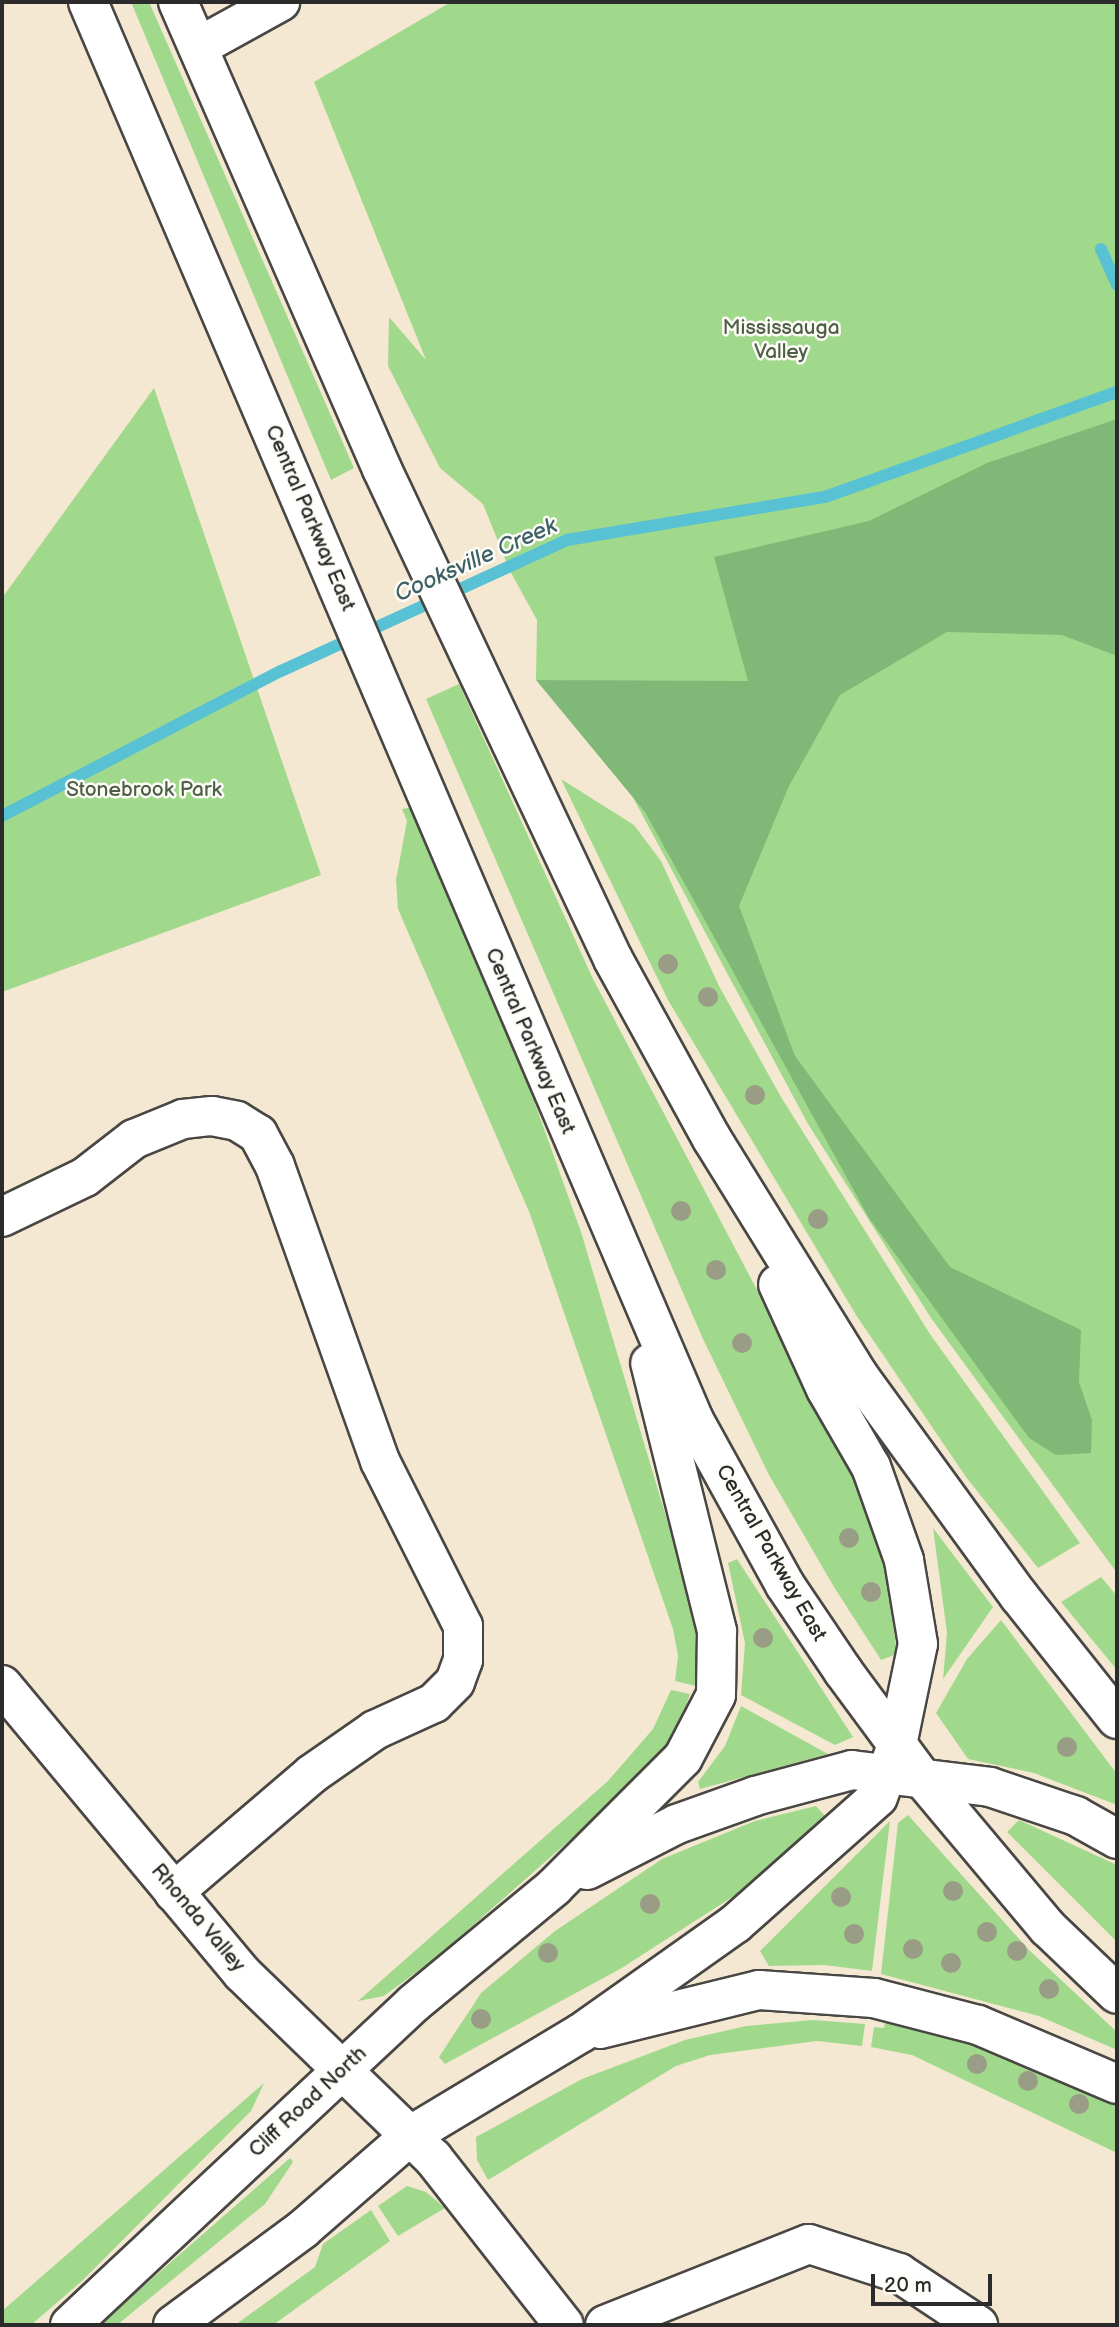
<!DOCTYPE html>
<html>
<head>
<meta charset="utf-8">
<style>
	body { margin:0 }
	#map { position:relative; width:1119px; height:2327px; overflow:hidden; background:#f5e8d2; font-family:"Balsamiq Sans",sans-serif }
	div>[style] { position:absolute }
	.green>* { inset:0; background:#a0d98b }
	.forest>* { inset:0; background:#80b977 }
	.stream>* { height:12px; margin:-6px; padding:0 6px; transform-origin:6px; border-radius:6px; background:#58c1d4 }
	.roads { filter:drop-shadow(2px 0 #494744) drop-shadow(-2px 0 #494744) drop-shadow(0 2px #494744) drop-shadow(0 -2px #494744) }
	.minor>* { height:38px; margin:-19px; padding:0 19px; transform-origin:19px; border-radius:19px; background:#fff }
	.trees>* { width:20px; height:20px; margin:-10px; border-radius:50%; background:#999d86 }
	span { translate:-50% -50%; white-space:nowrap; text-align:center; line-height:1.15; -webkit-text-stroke:5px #fdfcf7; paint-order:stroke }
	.park-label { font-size:21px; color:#4e5f48 }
	.street-label { font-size:21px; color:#2b2b2b }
	.water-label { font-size:23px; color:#3b6066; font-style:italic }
	.frame { position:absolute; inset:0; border:4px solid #2b2b2b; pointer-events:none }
	.scale { position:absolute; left:871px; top:2274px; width:121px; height:32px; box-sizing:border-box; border:4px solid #2b2b2b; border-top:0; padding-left:9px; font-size:21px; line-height:24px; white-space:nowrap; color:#2b2b2b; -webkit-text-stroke:5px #fdfcf7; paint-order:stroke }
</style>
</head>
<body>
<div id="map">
	<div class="green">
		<div style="clip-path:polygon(131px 2px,149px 2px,354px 468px,331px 480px)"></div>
		<div style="clip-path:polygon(451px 2px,1117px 2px,1117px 1573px,931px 1318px,808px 1124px,570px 680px,536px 680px,537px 620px,510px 571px,483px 504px,440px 468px,388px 366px,389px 317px,426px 360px,314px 82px)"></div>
		<div style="clip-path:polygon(154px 388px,321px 875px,2px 992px,2px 598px)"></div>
		<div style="clip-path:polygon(459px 684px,593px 979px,852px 1470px,885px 1557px,897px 1654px,881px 1660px,834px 1587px,769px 1475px,703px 1339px,426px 699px)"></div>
		<div style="clip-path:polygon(561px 779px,634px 825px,661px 861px,719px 986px,781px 1097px,930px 1334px,1080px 1543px,1038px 1568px,966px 1477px,856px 1315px,668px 1000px)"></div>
		<div style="clip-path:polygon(414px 807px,528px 1084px,581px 1232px,704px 1644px,700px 1687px,675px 1681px,678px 1656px,673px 1629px,530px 1214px,398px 909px,396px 880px,407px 821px,402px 809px)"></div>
		<div style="clip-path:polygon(933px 1528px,993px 1607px,943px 1679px,947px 1633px)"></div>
		<div style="clip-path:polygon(737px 1559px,853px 1737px,835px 1745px,741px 1695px,745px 1643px,728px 1563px)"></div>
		<div style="clip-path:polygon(1101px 1577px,1117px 1596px,1117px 1670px,1061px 1602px)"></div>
		<div style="clip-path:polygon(1001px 1620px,1117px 1774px,1117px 1805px,1034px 1773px,968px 1759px,936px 1713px,967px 1659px)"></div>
		<div style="clip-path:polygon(671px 1690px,690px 1694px,685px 1709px,693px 1713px,661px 1760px,437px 1957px,384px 1996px,358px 2001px,608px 1781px,653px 1729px)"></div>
		<div style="clip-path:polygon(741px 1706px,828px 1754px,700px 1789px,698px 1782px,725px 1746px)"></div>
		<div style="clip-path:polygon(816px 1806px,827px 1818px,776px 1869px,620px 1969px,445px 2064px,439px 2057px,481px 1993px,555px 1931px,662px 1859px,755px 1821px)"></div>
		<div style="clip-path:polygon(908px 1815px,1029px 1950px,1117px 2032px,1117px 2050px,1039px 2016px,881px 1974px,898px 1823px)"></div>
		<div style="clip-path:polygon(1019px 1820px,1117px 1865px,1117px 1942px,1007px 1832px)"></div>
		<div style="clip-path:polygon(890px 1821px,872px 1971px,824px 1965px,769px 1966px,760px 1951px)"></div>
		<div style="clip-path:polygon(886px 2018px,967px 2034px,1117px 2098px,1117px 2153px,912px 2055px,871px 2047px,874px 2027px,884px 2028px)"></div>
		<div style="clip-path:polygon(813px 2020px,865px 2024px,862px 2046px,817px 2041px,710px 2055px,676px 2066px,488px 2180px,477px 2160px,476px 2137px,582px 2079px,685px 2040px,746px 2026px)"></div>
		<div style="clip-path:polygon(264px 2083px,251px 2111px,82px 2281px,31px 2325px,2px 2325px,2px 2311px)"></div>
		<div style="clip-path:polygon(290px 2158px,293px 2162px,265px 2204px,117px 2325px,99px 2325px)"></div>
		<div style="clip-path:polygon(407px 2186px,426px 2192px,445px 2208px,398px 2236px,378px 2206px)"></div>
		<div style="clip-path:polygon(371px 2210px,390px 2241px,273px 2325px,235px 2325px,315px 2267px,323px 2244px)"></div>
	</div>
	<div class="forest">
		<div style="clip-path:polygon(1117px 419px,1117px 656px,1062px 635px,947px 632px,840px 695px,789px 786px,739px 906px,795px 1056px,950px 1267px,1081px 1330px,1079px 1382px,1092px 1420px,1091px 1453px,1056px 1455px,1029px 1438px,869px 1218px,645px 812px,536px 680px,748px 681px,714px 557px,869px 521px,987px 463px)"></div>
	</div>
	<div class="stream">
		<div style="left:1101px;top:249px;width:39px;rotate:66deg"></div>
		<div style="left:2px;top:816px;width:314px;rotate:-27.5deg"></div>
		<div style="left:281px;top:671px;width:315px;rotate:-24.6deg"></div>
		<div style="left:567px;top:540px;width:262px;rotate:-9.5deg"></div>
		<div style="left:825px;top:497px;width:310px;rotate:-19.8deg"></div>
	</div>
	<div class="roads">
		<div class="minor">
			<div style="left:88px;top:2px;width:1542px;rotate:66.86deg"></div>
			<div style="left:694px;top:1420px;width:188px;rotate:61.1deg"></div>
			<div style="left:785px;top:1585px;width:104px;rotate:56deg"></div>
			<div style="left:843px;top:1671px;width:133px;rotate:53.6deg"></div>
			<div style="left:922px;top:1778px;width:196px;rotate:50deg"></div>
			<div style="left:1048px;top:1928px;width:95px;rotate:43.7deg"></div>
			<div style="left:178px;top:2px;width:510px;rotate:66.4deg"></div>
			<div style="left:382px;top:469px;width:542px;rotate:64.76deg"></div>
			<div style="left:613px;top:959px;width:205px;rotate:61.2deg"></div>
			<div style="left:712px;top:1139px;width:279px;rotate:58.2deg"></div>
			<div style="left:859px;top:1376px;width:272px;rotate:54deg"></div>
			<div style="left:1019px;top:1596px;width:157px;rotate:51.5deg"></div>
			<div style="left:198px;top:47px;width:94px;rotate:-28.8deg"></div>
			<div style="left:2px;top:1217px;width:92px;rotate:-25.7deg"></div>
			<div style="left:85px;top:1177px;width:62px;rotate:-37.8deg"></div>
			<div style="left:134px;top:1139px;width:53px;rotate:-22.2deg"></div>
			<div style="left:183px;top:1119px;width:29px;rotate:-6deg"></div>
			<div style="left:212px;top:1116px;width:25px;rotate:11deg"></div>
			<div style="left:237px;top:1121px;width:25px;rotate:32deg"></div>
			<div style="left:258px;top:1134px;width:36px;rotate:62deg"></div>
			<div style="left:275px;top:1166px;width:313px;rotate:70.4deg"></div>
			<div style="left:380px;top:1461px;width:185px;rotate:63.3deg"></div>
			<div style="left:463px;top:1626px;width:34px;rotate:90deg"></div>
			<div style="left:463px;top:1660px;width:23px;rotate:110deg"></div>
			<div style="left:455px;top:1682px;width:30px;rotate:135deg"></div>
			<div style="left:434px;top:1703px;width:65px;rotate:155.4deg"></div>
			<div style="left:375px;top:1730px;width:77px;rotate:145.1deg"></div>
			<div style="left:312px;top:1774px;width:182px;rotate:139.5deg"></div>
			<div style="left:2px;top:1685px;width:375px;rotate:50.2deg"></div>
			<div style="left:242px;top:1973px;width:266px;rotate:44.1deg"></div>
			<div style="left:433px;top:2158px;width:212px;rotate:51.9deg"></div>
			<div style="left:587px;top:1870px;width:101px;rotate:-27.1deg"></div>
			<div style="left:677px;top:1824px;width:83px;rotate:-19.7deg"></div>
			<div style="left:755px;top:1796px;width:100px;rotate:-15deg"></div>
			<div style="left:852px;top:1770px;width:139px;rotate:7deg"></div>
			<div style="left:990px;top:1787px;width:91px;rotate:18.6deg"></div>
			<div style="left:1076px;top:1816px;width:47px;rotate:29.3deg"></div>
			<div style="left:600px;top:2029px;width:164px;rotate:-13.8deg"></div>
			<div style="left:759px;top:1990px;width:115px;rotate:4deg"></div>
			<div style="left:874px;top:1998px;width:107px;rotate:14.6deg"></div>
			<div style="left:978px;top:2025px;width:151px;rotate:23deg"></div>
			<div style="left:70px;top:2325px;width:471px;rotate:-43.1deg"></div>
			<div style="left:414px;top:2003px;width:182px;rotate:-39.6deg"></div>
			<div style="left:554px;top:1887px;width:182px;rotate:-45deg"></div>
			<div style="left:683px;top:1758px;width:71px;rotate:-62.4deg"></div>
			<div style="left:716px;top:1695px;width:64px;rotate:-89.1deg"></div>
			<div style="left:717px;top:1631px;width:276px;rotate:-104deg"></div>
			<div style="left:173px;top:2325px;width:162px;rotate:-36.4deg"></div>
			<div style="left:303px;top:2229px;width:143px;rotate:-41deg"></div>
			<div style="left:411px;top:2135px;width:198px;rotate:-31deg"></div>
			<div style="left:581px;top:2033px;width:189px;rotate:-35.3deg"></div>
			<div style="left:735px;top:1924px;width:191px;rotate:-41.6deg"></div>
			<div style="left:878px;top:1797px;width:55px;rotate:-69.9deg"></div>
			<div style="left:897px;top:1745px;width:103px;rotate:-78.3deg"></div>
			<div style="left:918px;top:1644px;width:85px;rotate:-99.5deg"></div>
			<div style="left:904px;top:1560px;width:99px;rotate:-109.5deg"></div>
			<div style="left:871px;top:1467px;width:90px;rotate:-120deg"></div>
			<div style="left:826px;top:1389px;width:115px;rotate:-114.6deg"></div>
			<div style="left:605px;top:2325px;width:219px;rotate:-21.7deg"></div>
			<div style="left:809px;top:2244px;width:95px;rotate:17.9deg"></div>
			<div style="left:899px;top:2273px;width:95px;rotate:33.4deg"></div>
		</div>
	</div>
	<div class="trees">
		<div style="left:668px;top:964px"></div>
		<div style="left:708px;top:997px"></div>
		<div style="left:755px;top:1095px"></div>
		<div style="left:681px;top:1211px"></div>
		<div style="left:818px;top:1219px"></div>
		<div style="left:716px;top:1270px"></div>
		<div style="left:742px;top:1343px"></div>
		<div style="left:849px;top:1538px"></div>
		<div style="left:871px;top:1592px"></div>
		<div style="left:763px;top:1638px"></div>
		<div style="left:1067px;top:1747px"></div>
		<div style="left:953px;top:1891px"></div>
		<div style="left:841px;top:1897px"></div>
		<div style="left:650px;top:1904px"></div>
		<div style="left:987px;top:1932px"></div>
		<div style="left:854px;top:1934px"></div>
		<div style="left:913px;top:1949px"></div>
		<div style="left:1017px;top:1951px"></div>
		<div style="left:548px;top:1953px"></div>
		<div style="left:951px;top:1963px"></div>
		<div style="left:1049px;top:1989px"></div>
		<div style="left:481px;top:2019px"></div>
		<div style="left:977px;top:2064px"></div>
		<div style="left:1028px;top:2081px"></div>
		<div style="left:1079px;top:2104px"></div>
	</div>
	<div class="park-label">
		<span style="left:781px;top:340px">Mississauga<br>Valley</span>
		<span style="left:144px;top:790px">Stonebrook Park</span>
	</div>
	<div class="street-label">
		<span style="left:310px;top:518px;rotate:67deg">Central Parkway East</span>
		<span style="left:530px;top:1041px;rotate:67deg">Central Parkway East</span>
		<span style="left:771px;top:1553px;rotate:60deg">Central Parkway East</span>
		<span style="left:198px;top:1918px;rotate:50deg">Rhonda Valley</span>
		<span style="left:308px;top:2102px;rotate:-43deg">Cliff Road North</span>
	</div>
	<div class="water-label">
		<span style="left:476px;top:560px;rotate:-24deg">Cooksville Creek</span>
	</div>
	<div class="frame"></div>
	<div class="scale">20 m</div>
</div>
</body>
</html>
